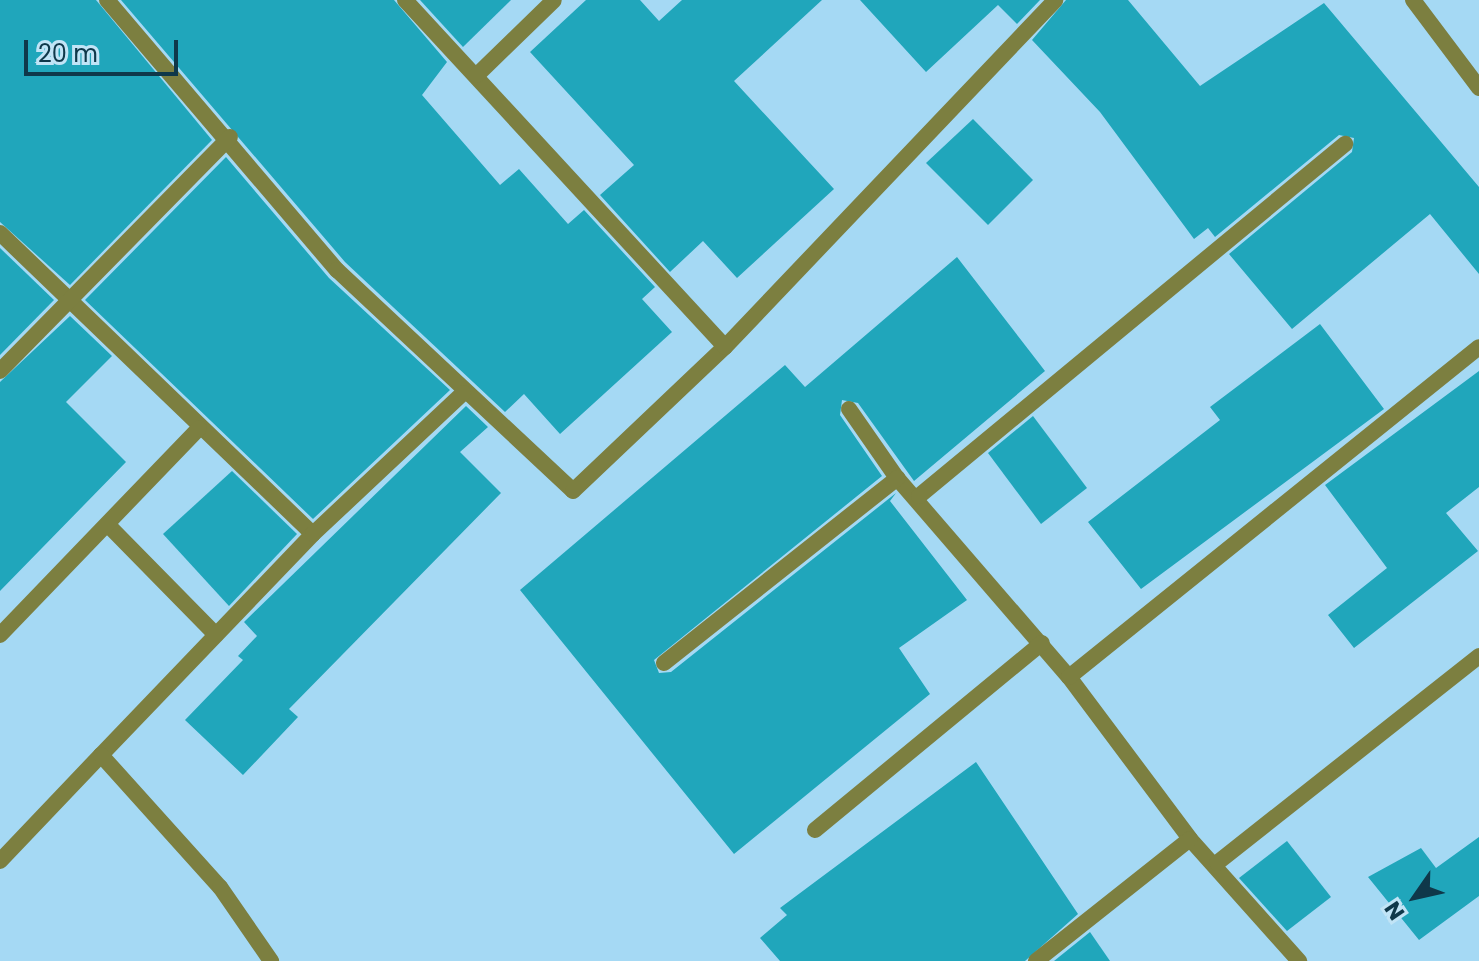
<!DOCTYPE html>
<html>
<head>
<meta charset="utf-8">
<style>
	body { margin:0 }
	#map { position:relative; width:1479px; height:961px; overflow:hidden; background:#a5d9f4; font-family:Poppins,sans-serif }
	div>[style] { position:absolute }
	.building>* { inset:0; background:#20a6bb }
	.minor>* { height:16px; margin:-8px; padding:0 8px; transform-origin:8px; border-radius:8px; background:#7c7f40 }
	.tertiary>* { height:16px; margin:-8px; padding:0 8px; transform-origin:8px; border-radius:8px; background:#7c7f40 }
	span { translate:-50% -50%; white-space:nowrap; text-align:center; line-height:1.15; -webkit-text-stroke:7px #c1e4f6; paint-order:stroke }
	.north { position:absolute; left:1375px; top:857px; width:80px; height:80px; -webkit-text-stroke:6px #c1e4f6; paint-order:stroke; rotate:236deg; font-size:22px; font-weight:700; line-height:32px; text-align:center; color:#0f384a }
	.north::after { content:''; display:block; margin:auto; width:28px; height:36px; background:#0f384a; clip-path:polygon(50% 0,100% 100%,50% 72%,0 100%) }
	.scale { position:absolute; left:24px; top:40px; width:154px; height:36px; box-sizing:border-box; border:4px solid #0f384a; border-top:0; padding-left:10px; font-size:24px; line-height:28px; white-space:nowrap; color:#0f384a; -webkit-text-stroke:6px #c1e4f6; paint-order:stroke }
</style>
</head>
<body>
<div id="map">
	<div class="building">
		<div style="clip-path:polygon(0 0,96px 0,212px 140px,70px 285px,0 222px)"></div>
		<div style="clip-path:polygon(121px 0,394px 0,447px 62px,422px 95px,500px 185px,519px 169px,568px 224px,584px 210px,655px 287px,642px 299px,672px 332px,560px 434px,524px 394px,505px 412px,345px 262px)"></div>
		<div style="clip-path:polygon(420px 0,511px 0,463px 47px)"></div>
		<div style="clip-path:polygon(586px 0,640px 0,659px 21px,682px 0,822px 0,734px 81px,834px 189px,737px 278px,703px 241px,670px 272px,600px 195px,634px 165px,530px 52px)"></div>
		<div style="clip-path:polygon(860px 0,1040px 0,1017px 24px,998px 5px,926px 72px)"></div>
		<div style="clip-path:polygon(1066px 0,1128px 0,1200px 86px,1324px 3px,1479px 187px,1479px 274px,1430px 214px,1292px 329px,1229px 254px,1352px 152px,1354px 138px,1339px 135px,1215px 237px,1208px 228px,1194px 239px,1100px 112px,1032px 40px)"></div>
		<div style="clip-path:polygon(973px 119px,1033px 180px,988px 225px,926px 163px)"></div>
		<div style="clip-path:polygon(226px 157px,329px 278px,450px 390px,313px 519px,85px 300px)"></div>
		<div style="clip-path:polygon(0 248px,54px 300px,0 355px)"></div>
		<div style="clip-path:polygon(957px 257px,1045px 371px,914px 481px,858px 403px,842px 400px,840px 415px,882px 476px,654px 660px,659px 673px,671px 672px,896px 493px,890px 501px,967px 600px,899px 648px,930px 694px,734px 854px,520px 590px,785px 365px,805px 387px)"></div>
		<div style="clip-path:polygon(70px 316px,112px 356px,66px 402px,126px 462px,0 591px,0 382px)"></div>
		<div style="clip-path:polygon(1320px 324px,1384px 409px,1141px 589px,1088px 522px,1220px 420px,1210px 407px)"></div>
		<div style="clip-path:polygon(1479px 371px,1479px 487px,1446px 513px,1478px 551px,1354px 648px,1328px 615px,1387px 568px,1325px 485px)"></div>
		<div style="clip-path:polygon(466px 406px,488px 427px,460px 452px,501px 493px,289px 709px,298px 717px,243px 775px,185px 720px,243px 660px,238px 656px,257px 636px,244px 622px)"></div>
		<div style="clip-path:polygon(1033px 416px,1087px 488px,1041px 524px,988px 453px)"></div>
		<div style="clip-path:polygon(232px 471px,297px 534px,229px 606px,163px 534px)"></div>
		<div style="clip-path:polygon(976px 762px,1078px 914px,1025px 961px,780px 961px,760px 938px,787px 915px,780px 908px)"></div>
		<div style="clip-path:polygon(1479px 837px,1479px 896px,1419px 940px,1368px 877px,1421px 848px,1436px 868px)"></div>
		<div style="clip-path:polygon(1287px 841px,1331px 897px,1287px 931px,1239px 878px)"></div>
		<div style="clip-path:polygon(1090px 932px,1110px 961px,1054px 961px)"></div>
	</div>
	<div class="minor">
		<div style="left:107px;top:0;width:355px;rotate:49.6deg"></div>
		<div style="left:337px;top:270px;width:323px;rotate:43.1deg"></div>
		<div style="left:573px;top:491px;width:209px;rotate:-43.5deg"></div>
		<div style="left:725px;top:347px;width:479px;rotate:-46.4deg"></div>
		<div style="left:405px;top:0;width:472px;rotate:47.3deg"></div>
		<div style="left:477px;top:75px;width:107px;rotate:-44.2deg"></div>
		<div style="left:0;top:233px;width:434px;rotate:43.9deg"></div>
		<div style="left:0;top:371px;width:328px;rotate:-45.5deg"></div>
		<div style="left:849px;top:409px;width:84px;rotate:55.2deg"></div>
		<div style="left:897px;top:478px;width:263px;rotate:49.2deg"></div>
		<div style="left:1069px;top:677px;width:202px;rotate:53.2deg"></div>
		<div style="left:1190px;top:839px;width:164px;rotate:48.2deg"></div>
		<div style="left:919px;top:496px;width:553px;rotate:-39.57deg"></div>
		<div style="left:108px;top:525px;width:154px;rotate:45.5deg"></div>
		<div style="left:0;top:635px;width:287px;rotate:-46.1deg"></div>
		<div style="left:664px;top:663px;width:298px;rotate:-38.4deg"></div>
		<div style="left:1069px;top:677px;width:526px;rotate:-38.83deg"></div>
		<div style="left:101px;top:755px;width:306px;rotate:-46.2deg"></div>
		<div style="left:313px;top:534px;width:206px;rotate:-43.2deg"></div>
		<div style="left:815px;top:830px;width:294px;rotate:-39.5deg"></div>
		<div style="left:0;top:861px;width:146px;rotate:-46.4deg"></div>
		<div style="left:101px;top:755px;width:178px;rotate:48deg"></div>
		<div style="left:220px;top:887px;width:90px;rotate:55.4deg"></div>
		<div style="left:1217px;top:863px;width:334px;rotate:-38.3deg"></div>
		<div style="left:1036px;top:961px;width:196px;rotate:-38.4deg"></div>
	</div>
	<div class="tertiary">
		<div style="left:1413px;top:0;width:110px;rotate:53.1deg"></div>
	</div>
	<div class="north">N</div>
	<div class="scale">20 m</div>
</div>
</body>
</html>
